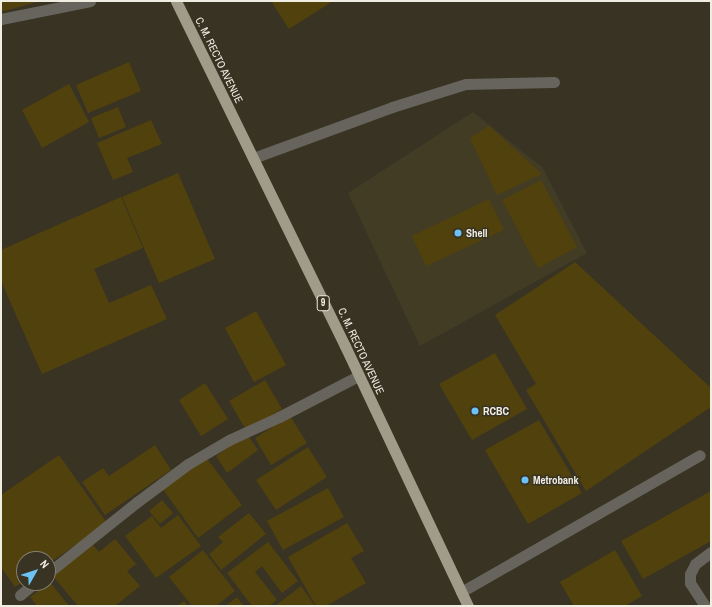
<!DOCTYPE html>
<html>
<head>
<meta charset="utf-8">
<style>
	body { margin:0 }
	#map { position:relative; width:712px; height:607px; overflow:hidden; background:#383323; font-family:"Archivo Narrow",sans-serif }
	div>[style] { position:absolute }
	.built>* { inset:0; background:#433c25 }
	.building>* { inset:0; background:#51420d }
	.service>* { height:11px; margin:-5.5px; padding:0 5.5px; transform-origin:5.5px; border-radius:5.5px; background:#66645c }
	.minor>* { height:11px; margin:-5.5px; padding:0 5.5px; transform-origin:5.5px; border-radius:5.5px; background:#66645c }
	.trunk>* { height:11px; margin:-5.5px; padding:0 5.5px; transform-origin:5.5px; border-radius:5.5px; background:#a19c8a }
	.dots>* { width:11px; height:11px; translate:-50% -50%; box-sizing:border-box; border:2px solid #383323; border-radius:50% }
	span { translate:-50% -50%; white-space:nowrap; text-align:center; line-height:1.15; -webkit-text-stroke:3px #383323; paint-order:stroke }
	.shield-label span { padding:1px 3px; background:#383323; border:1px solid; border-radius:3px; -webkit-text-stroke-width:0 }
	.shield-label { font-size:10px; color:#f0ede3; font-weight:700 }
	.street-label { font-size:11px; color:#f0ede3 }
	.poi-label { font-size:11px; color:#f0ede3; font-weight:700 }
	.left { translate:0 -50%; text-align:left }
	.frame { position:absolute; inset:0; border:2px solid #f0ede3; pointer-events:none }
	.north { position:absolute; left:16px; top:551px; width:40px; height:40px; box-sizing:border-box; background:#383323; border:1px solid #827d70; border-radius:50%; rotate:51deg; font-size:11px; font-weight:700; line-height:16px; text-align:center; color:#f0ede3 }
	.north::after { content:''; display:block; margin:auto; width:14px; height:18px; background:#6ec2f3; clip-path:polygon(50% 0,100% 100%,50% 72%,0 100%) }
</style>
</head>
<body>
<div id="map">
	<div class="built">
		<div style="clip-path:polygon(473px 112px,542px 167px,587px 253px,420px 346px,348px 193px)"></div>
	</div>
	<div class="building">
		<div style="clip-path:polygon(1px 1px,41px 1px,1px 12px)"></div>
		<div style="clip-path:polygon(271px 1px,333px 1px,289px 29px)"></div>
		<div style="clip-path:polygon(129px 62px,141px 91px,88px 113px,76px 85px)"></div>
		<div style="clip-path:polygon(69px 84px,89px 122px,42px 148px,22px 110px)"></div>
		<div style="clip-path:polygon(118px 107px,126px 127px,99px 138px,91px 118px)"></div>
		<div style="clip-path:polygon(151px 120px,162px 144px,127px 158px,133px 172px,113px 180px,97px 143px)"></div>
		<div style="clip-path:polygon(489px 126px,542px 174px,497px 195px,470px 138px)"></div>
		<div style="clip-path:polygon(178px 173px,215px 259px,159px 283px,122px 197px)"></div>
		<div style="clip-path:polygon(541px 180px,577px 247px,538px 268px,502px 200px)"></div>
		<div style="clip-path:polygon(121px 197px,143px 248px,94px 269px,109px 303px,151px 285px,167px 319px,42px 374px,1px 281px,1px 250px)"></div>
		<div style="clip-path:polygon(489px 199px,504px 230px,426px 266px,412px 236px)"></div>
		<div style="clip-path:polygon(575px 262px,711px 388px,711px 407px,586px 491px,526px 390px,536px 384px,495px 315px)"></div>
		<div style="clip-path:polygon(256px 311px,286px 365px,254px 382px,225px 328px)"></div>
		<div style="clip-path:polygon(495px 353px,527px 409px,472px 440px,439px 384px)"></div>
		<div style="clip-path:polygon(265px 380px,282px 409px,246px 430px,229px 401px)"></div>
		<div style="clip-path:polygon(205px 383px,228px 419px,201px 436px,179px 400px)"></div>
		<div style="clip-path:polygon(290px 416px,307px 443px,271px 465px,255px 438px)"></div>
		<div style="clip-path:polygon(539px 420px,582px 493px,528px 524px,485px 450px)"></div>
		<div style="clip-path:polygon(247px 434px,258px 450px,227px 473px,216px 456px)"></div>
		<div style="clip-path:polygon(155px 445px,171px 470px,105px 515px,82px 482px,103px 468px,109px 476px)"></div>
		<div style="clip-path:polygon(308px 447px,327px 477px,276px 510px,256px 480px)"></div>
		<div style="clip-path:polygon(59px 455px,107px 523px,48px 564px,48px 559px,24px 559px,24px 581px,15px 587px,1px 567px,1px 495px)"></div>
		<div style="clip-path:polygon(205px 456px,242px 505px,198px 538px,162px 488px)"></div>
		<div style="clip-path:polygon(328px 488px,344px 517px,283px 550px,267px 521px)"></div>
		<div style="clip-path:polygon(711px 491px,711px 541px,643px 579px,621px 541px)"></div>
		<div style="clip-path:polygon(162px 500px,173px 513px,160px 524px,149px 511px)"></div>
		<div style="clip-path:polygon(249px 513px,266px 534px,221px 570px,209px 554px,223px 542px,218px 537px)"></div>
		<div style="clip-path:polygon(178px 515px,201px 546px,156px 578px,125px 536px,152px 516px,161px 528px)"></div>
		<div style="clip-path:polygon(347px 523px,364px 551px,351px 558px,366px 583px,326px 606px,316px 606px,288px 557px)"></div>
		<div style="clip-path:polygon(115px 539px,136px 564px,127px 571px,140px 586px,115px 606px,78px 606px,53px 576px,92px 544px,99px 552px)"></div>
		<div style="clip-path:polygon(268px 542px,298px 581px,282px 593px,262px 566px,255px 572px,277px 600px,269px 606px,252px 606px,227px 573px)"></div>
		<div style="clip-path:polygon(203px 550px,235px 591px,216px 606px,192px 606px,169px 577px)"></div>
		<div style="clip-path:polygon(615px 550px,642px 596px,625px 606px,574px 606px,560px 582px)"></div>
		<div style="clip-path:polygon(50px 582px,69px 606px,37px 606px,30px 597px)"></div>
		<div style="clip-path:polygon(301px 586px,315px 606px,275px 606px)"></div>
		<div style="clip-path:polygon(237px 597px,244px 606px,225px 606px)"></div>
		<div style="clip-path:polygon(184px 601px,188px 606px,177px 606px)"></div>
	</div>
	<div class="service">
		<div style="left:253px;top:158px;width:148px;rotate:-20.1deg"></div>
		<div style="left:392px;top:107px;width:77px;rotate:-17.3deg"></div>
		<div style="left:466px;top:84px;width:88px;rotate:-1.3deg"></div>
		<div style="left:48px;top:573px;width:114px;rotate:-38.6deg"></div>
		<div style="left:137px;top:502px;width:64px;rotate:-36.7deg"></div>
		<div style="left:188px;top:464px;width:48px;rotate:-30.3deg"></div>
		<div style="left:229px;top:440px;width:55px;rotate:-24.7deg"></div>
		<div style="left:279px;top:417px;width:89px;rotate:-27.4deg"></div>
		<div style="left:461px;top:592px;width:275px;rotate:-29.8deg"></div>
		<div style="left:20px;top:595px;width:19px;rotate:-39deg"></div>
	</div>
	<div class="minor">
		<div style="left:1px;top:19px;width:91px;rotate:-11.4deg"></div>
		<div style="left:705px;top:606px;width:27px;rotate:-123deg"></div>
		<div style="left:690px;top:583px;width:9px;rotate:-90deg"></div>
		<div style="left:690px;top:574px;width:11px;rotate:-63deg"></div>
		<div style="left:695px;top:564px;width:20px;rotate:-37deg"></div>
	</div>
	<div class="trunk">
		<div style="left:176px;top:1px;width:384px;rotate:63.9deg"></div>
		<div style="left:345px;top:346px;width:288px;rotate:64.7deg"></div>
	</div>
	<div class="dots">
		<div style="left:458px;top:233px;background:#6ec2f3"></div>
		<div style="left:475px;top:411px;background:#6ec2f3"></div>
		<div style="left:525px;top:480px;background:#6ec2f3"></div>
	</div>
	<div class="shield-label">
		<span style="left:323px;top:303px">9</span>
	</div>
	<div class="street-label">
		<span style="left:219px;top:60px;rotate:64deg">C. M. RECTO AVENUE</span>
		<span style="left:361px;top:351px;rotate:65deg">C. M. RECTO AVENUE</span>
	</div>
	<div class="poi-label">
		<span class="left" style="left:466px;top:233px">Shell</span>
		<span class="left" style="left:483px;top:411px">RCBC</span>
		<span class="left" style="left:533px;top:480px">Metrobank</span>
	</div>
	<div class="frame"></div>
	<div class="north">N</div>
</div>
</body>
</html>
